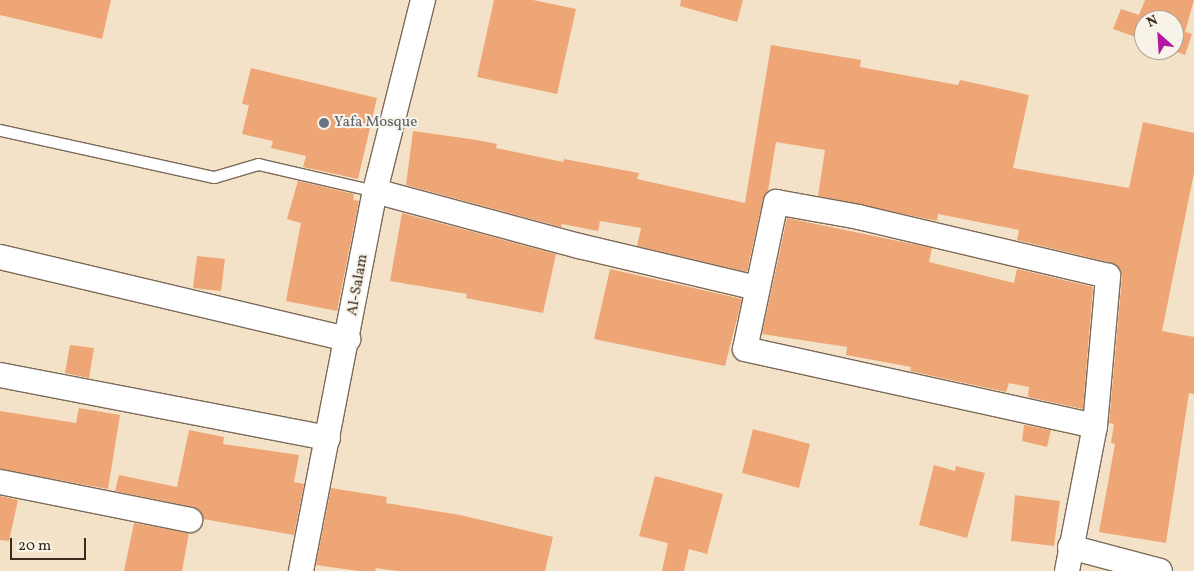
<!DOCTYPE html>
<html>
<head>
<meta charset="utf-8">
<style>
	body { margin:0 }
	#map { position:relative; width:1194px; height:571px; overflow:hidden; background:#f4e2c8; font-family:Vollkorn,serif }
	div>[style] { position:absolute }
	.building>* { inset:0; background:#eea676 }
	.roads { filter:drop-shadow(1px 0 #7c6a5a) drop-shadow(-1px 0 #7c6a5a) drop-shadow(0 1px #7c6a5a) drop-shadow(0 -1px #7c6a5a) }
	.lane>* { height:11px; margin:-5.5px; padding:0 5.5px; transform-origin:5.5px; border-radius:5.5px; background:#fff }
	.street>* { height:24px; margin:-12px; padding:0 12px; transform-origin:12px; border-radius:12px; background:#fff }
	.dots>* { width:14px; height:14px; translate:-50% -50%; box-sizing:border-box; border:2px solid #f7f3e8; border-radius:50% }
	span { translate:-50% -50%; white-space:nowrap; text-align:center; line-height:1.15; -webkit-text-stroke:4px #f7f3e8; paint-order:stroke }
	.worship-label { font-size:15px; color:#5b616d }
	.left { translate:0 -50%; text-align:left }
	.street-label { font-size:15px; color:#3b2a1e }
	.north { position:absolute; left:1134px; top:10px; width:50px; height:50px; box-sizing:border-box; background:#f7f3e8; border:1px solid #aca397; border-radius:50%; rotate:334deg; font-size:14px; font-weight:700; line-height:20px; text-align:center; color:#3b2a1e }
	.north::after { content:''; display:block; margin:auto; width:18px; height:22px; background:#b5179e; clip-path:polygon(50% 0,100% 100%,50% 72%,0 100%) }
	.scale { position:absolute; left:10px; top:538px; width:76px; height:22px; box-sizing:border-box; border:2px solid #3b2a1e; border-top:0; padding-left:6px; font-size:15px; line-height:18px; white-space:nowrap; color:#3b2a1e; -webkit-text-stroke:4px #f7f3e8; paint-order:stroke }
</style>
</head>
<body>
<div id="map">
	<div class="building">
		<div style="clip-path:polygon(0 0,111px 0,102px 39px,0 15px)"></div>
		<div style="clip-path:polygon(494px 0,533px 0,576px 9px,557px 94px,477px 77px)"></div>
		<div style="clip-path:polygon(681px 0,743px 0,737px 22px,680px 6px)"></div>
		<div style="clip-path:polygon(1145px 0,1194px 0,1185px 32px,1192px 34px,1185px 55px,1172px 50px,1174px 20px,1144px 20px,1144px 40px,1113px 29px,1121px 9px,1139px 15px)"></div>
		<div style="clip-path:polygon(771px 45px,861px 60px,860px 67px,958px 85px,960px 80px,1029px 95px,1013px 168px,1129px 188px,1143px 122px,1194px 133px,1194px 173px,1162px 331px,1194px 337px,1194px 394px,1189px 393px,1166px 543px,1099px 532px,1115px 444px,1111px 443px,1114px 424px,1109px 423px,1122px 277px,1121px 270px,1112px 263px,1017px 240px,1019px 230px,938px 214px,937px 221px,818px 196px,825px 150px,776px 142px,768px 191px,763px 199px,747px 272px,637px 246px,641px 228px,600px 221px,598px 231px,562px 224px,561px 227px,406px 185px,413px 131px,477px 140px,497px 144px,496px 148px,563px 162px,564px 159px,639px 173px,637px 179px,745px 203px)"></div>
		<div style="clip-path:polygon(251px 68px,377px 98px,358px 179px,303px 167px,306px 156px,271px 148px,273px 141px,242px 134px,249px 105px,242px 104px)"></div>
		<div style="clip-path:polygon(298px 181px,354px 194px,353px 200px,359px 201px,337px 311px,286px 301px,301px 223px,287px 219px)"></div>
		<div style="clip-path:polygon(402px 213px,556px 254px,543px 313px,466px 298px,467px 294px,390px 281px)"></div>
		<div style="clip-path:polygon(787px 218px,932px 248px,929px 262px,1014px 283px,1017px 269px,1093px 287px,1083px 409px,1028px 397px,1029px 387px,1009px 383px,1006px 392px,910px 371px,911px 367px,846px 355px,847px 347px,762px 334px)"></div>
		<div style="clip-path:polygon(197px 256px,225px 259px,221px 291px,193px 288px)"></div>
		<div style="clip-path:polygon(610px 269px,742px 299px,725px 366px,594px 339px)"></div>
		<div style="clip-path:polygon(70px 345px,94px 348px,89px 378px,65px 373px)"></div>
		<div style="clip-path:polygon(79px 408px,120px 415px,108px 489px,0 469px,0 411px,76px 423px)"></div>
		<div style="clip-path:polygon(1024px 425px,1051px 430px,1047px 447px,1022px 441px)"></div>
		<div style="clip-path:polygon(753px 429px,810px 444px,799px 488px,742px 473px)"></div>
		<div style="clip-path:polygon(189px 430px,224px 437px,223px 444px,299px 455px,294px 482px,304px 484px,294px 535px,203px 519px,199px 510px,193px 507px,115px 491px,119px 475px,177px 487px)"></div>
		<div style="clip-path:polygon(934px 465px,955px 471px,956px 466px,985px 473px,967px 538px,919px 525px)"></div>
		<div style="clip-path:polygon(655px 476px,723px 494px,707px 554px,689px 549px,684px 571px,662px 571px,668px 543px,639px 536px)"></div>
		<div style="clip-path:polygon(331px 488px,387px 497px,386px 503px,460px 515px,553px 537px,545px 571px,397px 571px,376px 568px,375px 571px,358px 571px,316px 565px)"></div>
		<div style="clip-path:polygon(1015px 495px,1060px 501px,1054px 546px,1011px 541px)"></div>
		<div style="clip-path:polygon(0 496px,18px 500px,9px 541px,0 540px)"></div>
		<div style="clip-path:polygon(134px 523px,189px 533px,182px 571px,124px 571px)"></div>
	</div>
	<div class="roads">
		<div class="lane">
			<div style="left:0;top:130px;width:219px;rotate:12.4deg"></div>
			<div style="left:214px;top:177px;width:46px;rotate:-16.5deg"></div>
			<div style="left:258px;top:164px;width:120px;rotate:13deg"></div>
		</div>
		<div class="street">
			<div style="left:375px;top:191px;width:211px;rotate:15.1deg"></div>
			<div style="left:579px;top:246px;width:182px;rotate:13.3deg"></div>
			<div style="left:0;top:257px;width:358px;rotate:13.3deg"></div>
			<div style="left:0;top:375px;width:334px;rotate:10.9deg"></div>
			<div style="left:0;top:482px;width:194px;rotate:11.3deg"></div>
			<div style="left:1070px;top:547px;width:93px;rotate:14.9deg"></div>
			<div style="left:301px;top:571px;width:387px;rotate:-79deg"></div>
			<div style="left:375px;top:191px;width:197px;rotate:-75.9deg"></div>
			<div style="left:1067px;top:571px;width:148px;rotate:-79.1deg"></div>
			<div style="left:1095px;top:426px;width:151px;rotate:-85deg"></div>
			<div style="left:1108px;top:276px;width:256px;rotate:-166.7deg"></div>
			<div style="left:859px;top:217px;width:84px;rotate:-169.8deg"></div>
			<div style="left:776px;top:202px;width:150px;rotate:101.9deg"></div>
			<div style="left:745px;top:349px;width:358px;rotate:12.4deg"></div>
		</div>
	</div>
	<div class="dots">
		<div style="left:324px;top:123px;background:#6b7280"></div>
	</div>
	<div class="worship-label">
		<span class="left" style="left:334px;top:123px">Yafa Mosque</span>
	</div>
	<div class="street-label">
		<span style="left:358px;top:285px;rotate:-80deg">Al-Salam</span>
	</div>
	<div class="north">N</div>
	<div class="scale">20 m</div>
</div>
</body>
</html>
